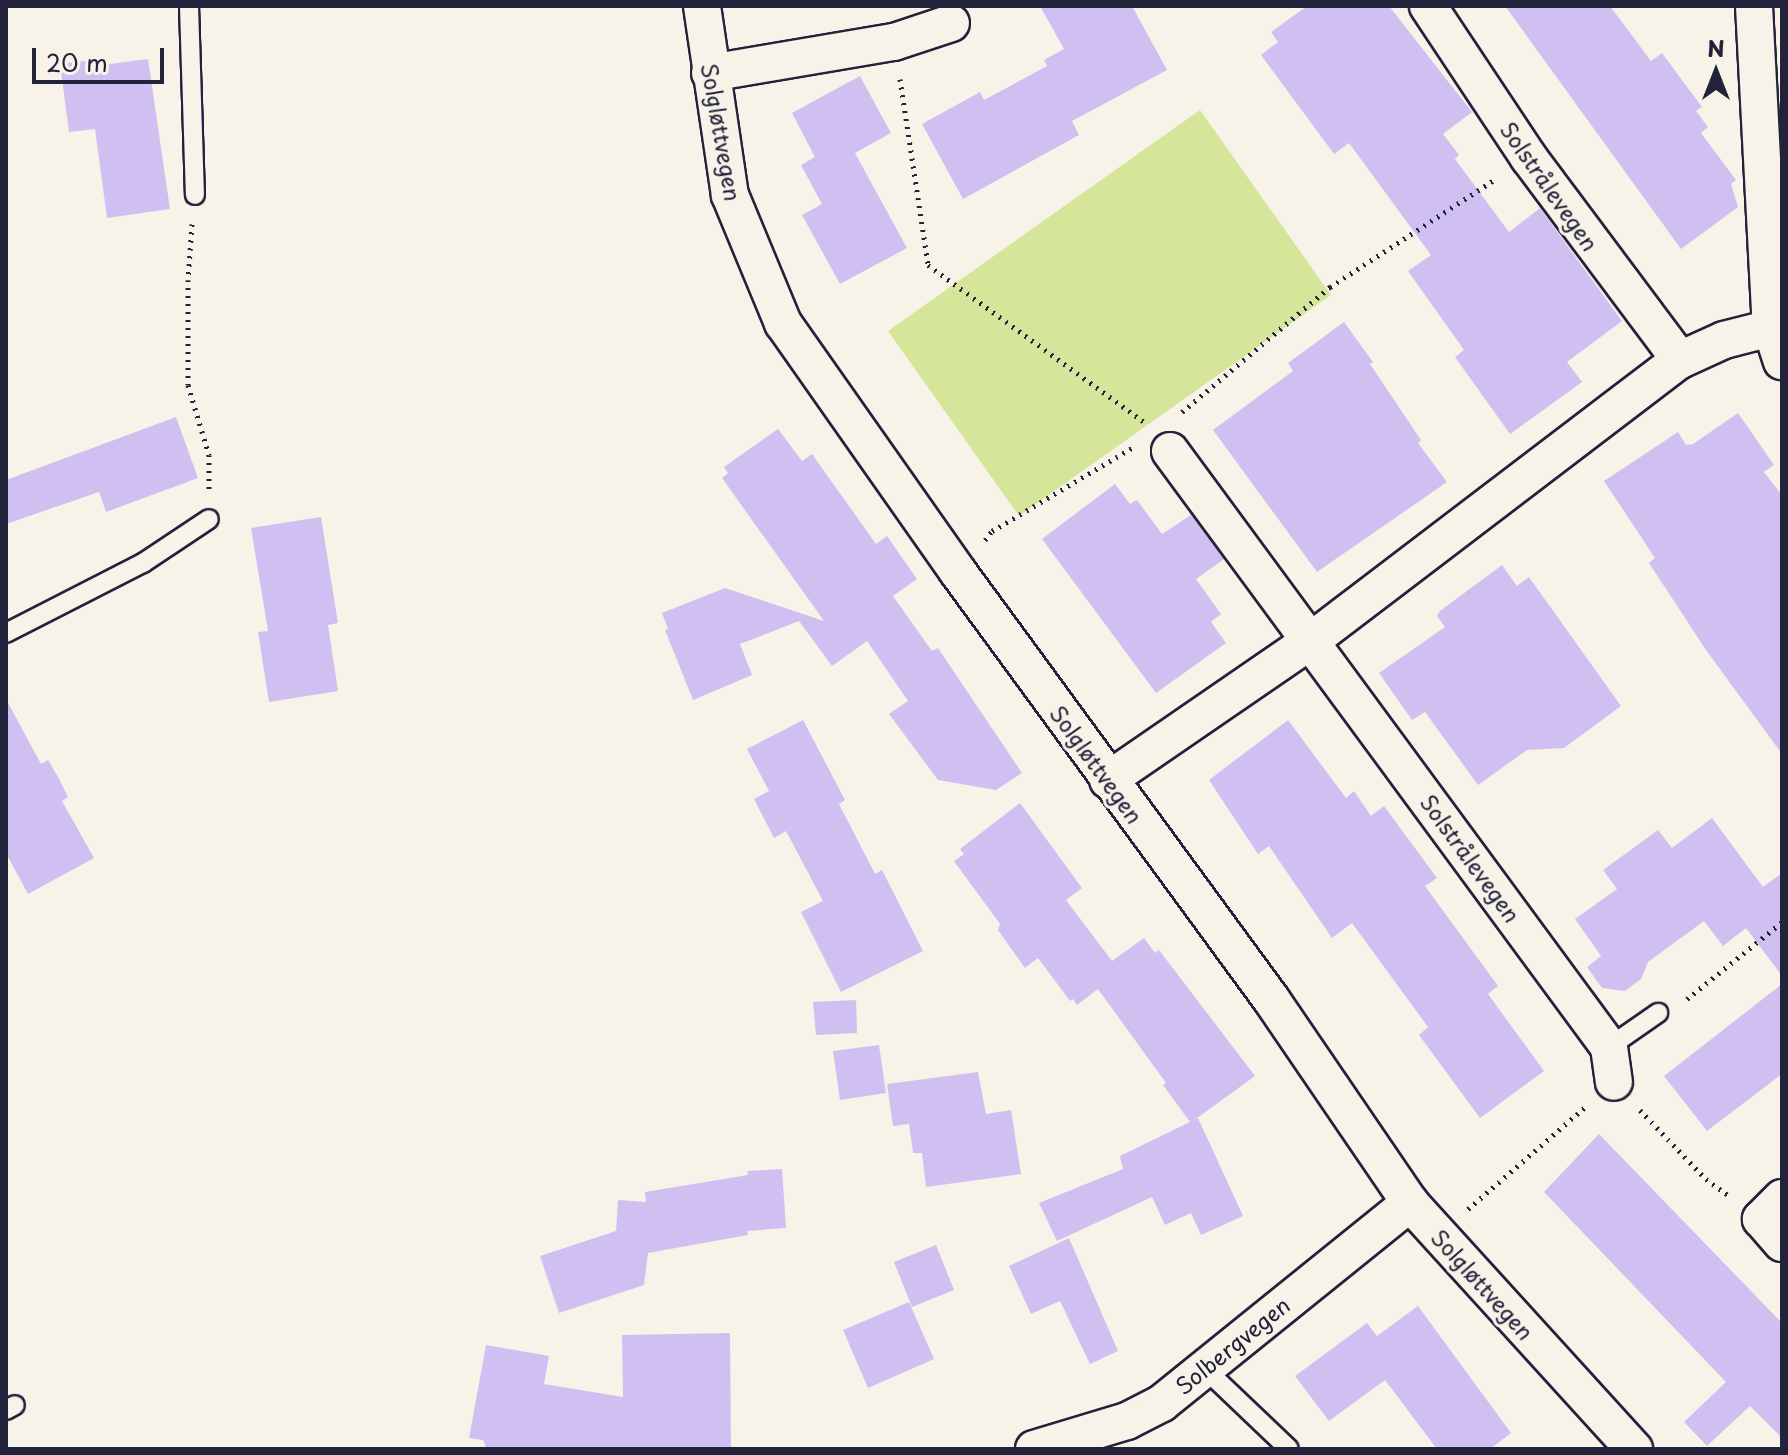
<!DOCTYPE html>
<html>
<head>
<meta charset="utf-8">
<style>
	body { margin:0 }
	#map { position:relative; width:1788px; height:1455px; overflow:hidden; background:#f7f3e8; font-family:"Playpen Sans",sans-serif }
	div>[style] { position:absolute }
	.green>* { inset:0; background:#d5e69a }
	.building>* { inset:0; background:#d0c0f2 }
	.path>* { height:5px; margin-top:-2.5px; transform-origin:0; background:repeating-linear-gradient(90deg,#22223b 0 2px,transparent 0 8px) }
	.roads { filter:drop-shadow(2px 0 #22223b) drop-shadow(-2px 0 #22223b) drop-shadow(0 2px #22223b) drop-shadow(0 -2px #22223b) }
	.service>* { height:18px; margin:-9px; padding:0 9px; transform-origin:9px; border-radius:9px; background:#f7f3e8 }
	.minor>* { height:36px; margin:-18px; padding:0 18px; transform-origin:18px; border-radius:18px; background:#f7f3e8 }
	span { translate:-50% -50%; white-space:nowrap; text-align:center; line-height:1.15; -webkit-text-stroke:6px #f7f3e8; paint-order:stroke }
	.street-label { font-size:22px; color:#22223b }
	.frame { position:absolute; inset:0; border:8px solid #22223b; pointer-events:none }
	.north { position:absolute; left:1676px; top:32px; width:80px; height:80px; -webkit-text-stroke:6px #f7f3e8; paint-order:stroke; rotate:0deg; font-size:22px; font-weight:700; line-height:32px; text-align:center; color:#22223b }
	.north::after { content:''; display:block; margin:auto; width:28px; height:36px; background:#22223b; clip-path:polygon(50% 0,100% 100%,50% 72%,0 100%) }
	.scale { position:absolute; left:32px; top:48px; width:132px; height:36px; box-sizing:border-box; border:4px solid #22223b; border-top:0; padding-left:10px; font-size:24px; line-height:28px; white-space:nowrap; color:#22223b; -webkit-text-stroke:6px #f7f3e8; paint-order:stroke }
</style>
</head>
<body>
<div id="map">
	<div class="green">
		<div style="clip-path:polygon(1200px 110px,1331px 295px,1019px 516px,888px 331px)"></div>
	</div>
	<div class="building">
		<div style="clip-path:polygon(1040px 6px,1132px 6px,1167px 70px,1072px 121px,1079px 135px,963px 199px,922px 124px,980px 92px,984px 100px,1047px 66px,1044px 60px,1064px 49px)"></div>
		<div style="clip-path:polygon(1307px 6px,1389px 6px,1472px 112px,1443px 134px,1459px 155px,1455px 159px,1509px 232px,1540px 208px,1622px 321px,1567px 362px,1582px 382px,1510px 434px,1455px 357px,1464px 350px,1408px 271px,1431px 255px,1349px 143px,1334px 154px,1261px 55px,1278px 42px,1271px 32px)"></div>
		<div style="clip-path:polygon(1505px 6px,1610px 6px,1651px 61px,1662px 53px,1702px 107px,1696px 111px,1708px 127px,1701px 133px,1736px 180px,1731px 184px,1738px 207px,1681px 249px)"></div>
		<div style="clip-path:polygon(101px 59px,102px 65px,148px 59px,170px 209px,107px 218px,95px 129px,69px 132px,60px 64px)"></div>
		<div style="clip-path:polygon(860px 76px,891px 133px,855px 153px,907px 248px,840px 284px,802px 215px,822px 204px,801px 165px,815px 157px,792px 113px)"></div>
		<div style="clip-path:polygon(1344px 322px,1373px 362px,1370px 364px,1421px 440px,1418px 443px,1447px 482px,1317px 572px,1213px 430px,1293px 371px,1288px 363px)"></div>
		<div style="clip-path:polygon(1738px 413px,1774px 465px,1764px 472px,1782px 495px,1782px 754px,1706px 650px,1649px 563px,1655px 558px,1604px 481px,1678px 432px,1686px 445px,1693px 444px)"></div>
		<div style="clip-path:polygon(176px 417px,198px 478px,106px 512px,99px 492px,6px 524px,6px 480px)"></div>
		<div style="clip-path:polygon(778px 429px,802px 461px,812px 454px,876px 544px,887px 536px,917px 579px,893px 596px,932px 651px,938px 648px,1022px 773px,996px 790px,938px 780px,889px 714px,908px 701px,867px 641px,832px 666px,799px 621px,740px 644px,752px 675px,693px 700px,665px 630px,668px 629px,662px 613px,725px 588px,824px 621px,722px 478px,728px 473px,724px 467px)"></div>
		<div style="clip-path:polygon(1115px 484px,1130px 504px,1137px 500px,1162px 534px,1191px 515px,1224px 559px,1196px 579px,1221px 614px,1211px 622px,1226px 643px,1156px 693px,1042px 539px)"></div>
		<div style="clip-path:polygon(321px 517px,338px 623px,328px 625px,338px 691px,269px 702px,258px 632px,268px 631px,251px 528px)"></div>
		<div style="clip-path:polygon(1502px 565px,1517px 586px,1529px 577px,1621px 706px,1564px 748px,1527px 750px,1478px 785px,1425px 712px,1412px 720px,1379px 673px,1445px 627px,1437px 616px,1440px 611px)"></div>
		<div style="clip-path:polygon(6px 699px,41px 764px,48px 760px,58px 777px,68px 797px,62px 801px,94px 858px,28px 894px,6px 853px)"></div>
		<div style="clip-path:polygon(803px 720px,845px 800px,839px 804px,875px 874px,882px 870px,923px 951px,841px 992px,801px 912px,823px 901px,786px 831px,774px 838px,754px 799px,769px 791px,747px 749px)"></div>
		<div style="clip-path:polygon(1288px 720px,1346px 798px,1354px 791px,1371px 816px,1384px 806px,1437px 878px,1425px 886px,1498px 986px,1488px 994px,1544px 1071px,1480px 1118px,1419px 1035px,1428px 1027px,1352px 923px,1332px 938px,1269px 846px,1258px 854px,1209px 780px)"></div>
		<div style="clip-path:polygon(1020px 803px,1082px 888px,1066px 900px,1112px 961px,1144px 938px,1155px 953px,1159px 950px,1255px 1076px,1193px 1121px,1198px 1118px,1243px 1216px,1201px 1235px,1191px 1213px,1165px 1225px,1152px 1197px,1057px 1241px,1039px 1203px,1123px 1169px,1120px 1156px,1190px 1122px,1163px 1085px,1166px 1083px,1098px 989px,1077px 1005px,1073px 999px,1070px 1001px,1038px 958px,1025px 968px,998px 930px,1000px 924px,954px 861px,964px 854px,960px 849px)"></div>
		<div style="clip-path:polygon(1712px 818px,1763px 887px,1782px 873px,1782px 976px,1746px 928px,1723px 946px,1704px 921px,1648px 962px,1641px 979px,1625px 991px,1602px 988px,1587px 967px,1601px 956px,1575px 919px,1617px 889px,1603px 870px,1658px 830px,1672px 848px)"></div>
		<div style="clip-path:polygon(1782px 984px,1782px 1074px,1707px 1131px,1664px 1076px)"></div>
		<div style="clip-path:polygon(856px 1000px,857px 1033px,816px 1035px,813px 1002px)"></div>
		<div style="clip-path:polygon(879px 1045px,886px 1093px,840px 1100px,833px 1051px)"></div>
		<div style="clip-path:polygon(978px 1072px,986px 1114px,1011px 1110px,1021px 1174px,926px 1187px,922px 1153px,913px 1153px,909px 1124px,893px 1126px,887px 1084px)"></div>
		<div style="clip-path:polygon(1599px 1134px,1782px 1323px,1782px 1438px,1750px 1406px,1707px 1446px,1684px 1422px,1726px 1382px,1544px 1192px)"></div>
		<div style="clip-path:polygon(782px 1169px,786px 1228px,747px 1231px,748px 1235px,648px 1253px,644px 1285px,559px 1313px,540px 1256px,616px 1231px,618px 1200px,646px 1202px,645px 1192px,748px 1175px,747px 1171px)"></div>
		<div style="clip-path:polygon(1069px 1238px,1118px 1351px,1090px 1364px,1060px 1301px,1031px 1314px,1009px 1266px)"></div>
		<div style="clip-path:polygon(936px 1245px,954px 1290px,912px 1307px,894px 1262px)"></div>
		<div style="clip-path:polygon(909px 1302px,934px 1359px,868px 1388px,843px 1330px)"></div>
		<div style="clip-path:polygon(1418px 1306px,1511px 1433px,1490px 1449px,1437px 1449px,1385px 1380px,1329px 1421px,1295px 1376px,1367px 1323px,1377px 1336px)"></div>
		<div style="clip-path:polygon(730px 1333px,731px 1449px,487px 1449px,483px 1440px,469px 1438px,486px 1345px,549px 1356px,544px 1384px,623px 1397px,622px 1335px)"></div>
	</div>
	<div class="path">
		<div style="left:900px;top:79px;width:188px;rotate:81.4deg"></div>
		<div style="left:928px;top:265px;width:266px;rotate:36deg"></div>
		<div style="left:192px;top:224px;width:56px;rotate:94.1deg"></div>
		<div style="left:188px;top:280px;width:105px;rotate:90deg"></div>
		<div style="left:188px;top:385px;width:73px;rotate:73.3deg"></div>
		<div style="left:209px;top:455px;width:35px;rotate:90deg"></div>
		<div style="left:1182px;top:412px;width:194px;rotate:-40.2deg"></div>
		<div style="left:1330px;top:287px;width:196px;rotate:-33.1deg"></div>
		<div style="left:985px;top:540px;width:11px;rotate:-52deg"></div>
		<div style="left:992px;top:531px;width:163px;rotate:-30.7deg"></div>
		<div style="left:1687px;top:999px;width:122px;rotate:-39deg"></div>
		<div style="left:1640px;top:1110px;width:95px;rotate:46.3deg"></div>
		<div style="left:1706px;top:1179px;width:31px;rotate:36deg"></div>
		<div style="left:1468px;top:1209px;width:154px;rotate:-41deg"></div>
	</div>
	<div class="roads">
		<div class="service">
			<div style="left:189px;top:6px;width:189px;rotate:88.2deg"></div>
			<div style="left:6px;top:633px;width:154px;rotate:-27.1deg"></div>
			<div style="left:143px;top:563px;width:79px;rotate:-33.7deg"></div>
			<div style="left:1609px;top:1047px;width:60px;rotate:-34.8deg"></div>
			<div style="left:1204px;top:1368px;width:117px;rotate:43.6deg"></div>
			<div style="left:6px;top:1410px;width:10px;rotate:-29deg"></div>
		</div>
		<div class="minor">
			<div style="left:702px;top:6px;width:191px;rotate:81.6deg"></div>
			<div style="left:730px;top:195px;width:139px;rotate:67.5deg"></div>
			<div style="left:783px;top:323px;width:304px;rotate:54.9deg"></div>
			<div style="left:958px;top:572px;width:529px;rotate:53.76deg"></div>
			<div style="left:1271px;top:999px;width:247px;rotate:55.7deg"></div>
			<div style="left:1410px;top:1203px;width:333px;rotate:47.7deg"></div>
			<div style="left:1428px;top:6px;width:182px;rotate:56.4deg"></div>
			<div style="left:1529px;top:158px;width:252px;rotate:53.2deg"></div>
			<div style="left:1754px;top:6px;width:322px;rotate:87deg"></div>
			<div style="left:1771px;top:328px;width:35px;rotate:72deg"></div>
			<div style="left:710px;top:73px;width:187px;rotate:-9.6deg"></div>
			<div style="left:894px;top:42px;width:60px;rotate:-18.4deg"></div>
			<div style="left:1170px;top:451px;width:740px;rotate:53.63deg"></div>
			<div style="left:1609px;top:1047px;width:35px;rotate:82deg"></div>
			<div style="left:1108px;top:780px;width:247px;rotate:-34.5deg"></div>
			<div style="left:1312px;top:640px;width:462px;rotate:-37.3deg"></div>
			<div style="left:1680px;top:360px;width:48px;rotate:-24.4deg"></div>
			<div style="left:1724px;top:340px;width:49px;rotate:-14.3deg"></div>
			<div style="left:1782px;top:1198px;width:30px;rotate:135deg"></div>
			<div style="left:1761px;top:1219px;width:32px;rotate:49deg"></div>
			<div style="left:1034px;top:1449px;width:97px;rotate:-16.8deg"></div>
			<div style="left:1127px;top:1421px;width:39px;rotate:-27deg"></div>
			<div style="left:1162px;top:1403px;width:319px;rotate:-38.9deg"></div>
		</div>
	</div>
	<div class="street-label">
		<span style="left:722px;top:132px;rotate:80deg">Solgløttvegen</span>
		<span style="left:1550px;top:186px;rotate:55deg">Solstrålevegen</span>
		<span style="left:1097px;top:764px;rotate:54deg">Solgløttvegen</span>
		<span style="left:1471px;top:858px;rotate:54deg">Solstrålevegen</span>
		<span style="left:1483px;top:1284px;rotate:48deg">Solgløttvegen</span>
		<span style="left:1232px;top:1345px;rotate:-39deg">Solbergvegen</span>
	</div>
	<div class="frame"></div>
	<div class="north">N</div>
	<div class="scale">20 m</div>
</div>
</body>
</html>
